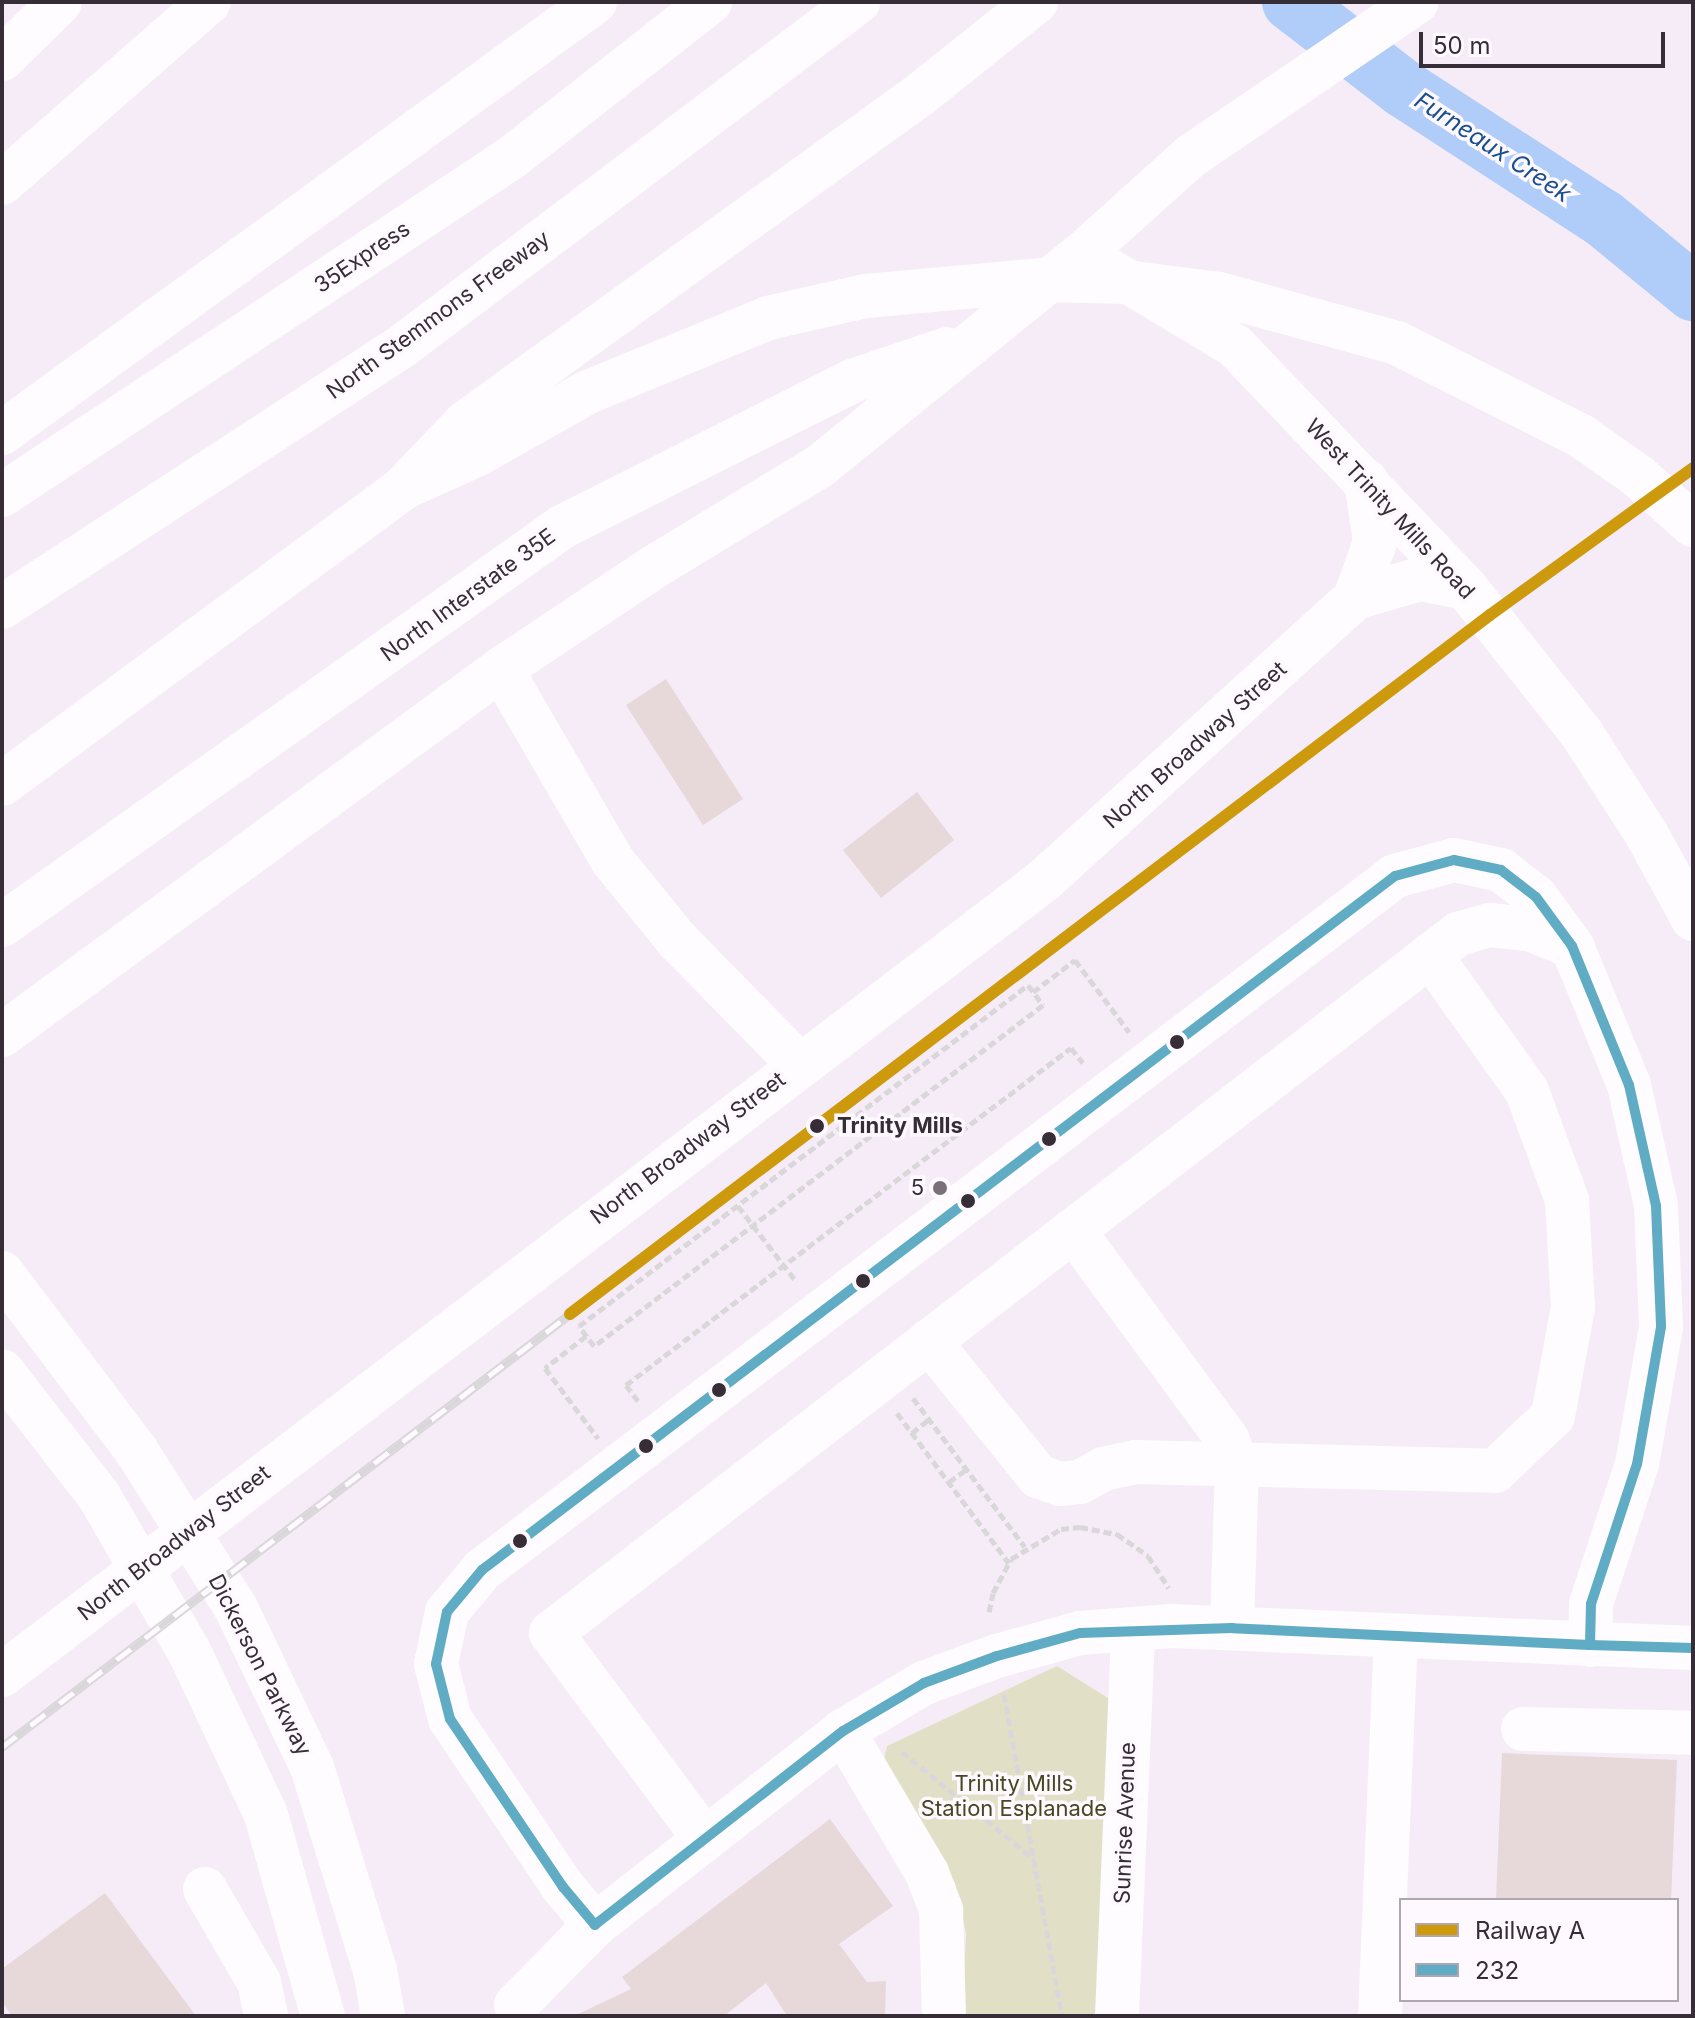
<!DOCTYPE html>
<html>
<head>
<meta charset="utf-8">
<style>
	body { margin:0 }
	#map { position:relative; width:1695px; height:2018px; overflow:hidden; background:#f6ecf7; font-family:Inter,sans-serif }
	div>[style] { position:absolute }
	.green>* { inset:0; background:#e1e0c7 }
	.river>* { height:58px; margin:-29px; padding:0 29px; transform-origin:29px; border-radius:29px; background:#b0ccf8 }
	.building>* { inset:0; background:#e7d8d9 }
	.path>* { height:5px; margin-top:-2.5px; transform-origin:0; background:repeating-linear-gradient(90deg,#dad7da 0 8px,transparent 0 12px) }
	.minor>* { height:44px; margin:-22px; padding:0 22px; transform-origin:22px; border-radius:22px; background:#fefcfe }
	.major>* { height:44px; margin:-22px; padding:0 22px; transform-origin:22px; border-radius:22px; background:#fefcfe }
	.highway>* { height:44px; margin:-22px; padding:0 22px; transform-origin:22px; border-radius:22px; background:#fefcfe }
	.rail>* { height:9px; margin-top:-4.5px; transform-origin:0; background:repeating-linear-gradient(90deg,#fef9ff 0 18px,#dad7da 0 36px); box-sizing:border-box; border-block:2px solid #dad7da }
	.bus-1>* { height:10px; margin:-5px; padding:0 5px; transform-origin:5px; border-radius:5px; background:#60acc4 }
	.rail-1>* { height:12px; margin:-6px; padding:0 6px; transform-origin:6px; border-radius:6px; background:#cd9a0e }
	.dots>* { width:22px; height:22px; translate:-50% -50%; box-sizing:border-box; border:4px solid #fef9ff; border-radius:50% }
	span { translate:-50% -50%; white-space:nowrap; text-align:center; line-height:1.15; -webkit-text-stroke:7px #fef9ff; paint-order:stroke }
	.street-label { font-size:22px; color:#362d37 }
	.stop-label { font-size:22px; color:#362d37; font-weight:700 }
	.left { translate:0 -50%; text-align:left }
	.poi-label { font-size:22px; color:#362d37 }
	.right { translate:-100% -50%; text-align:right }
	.park-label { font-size:22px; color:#454821 }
	.water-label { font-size:24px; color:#184f8e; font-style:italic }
	.frame { position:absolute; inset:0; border:4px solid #362d37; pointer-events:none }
	.legend { position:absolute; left:1399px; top:1898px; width:280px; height:104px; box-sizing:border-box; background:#fef9ff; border:2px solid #aea7af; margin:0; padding:10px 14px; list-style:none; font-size:24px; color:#362d37 }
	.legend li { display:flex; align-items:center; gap:16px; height:40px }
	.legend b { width:40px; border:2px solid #aea7af }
	.scale { position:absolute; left:1419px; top:32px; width:246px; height:36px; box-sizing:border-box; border:4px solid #362d37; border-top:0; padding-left:10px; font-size:24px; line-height:28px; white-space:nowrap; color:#362d37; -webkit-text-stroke:6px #fef9ff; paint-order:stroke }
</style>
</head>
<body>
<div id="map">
	<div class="green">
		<div style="clip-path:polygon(1057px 1666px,1116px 1703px,1104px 2016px,962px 2016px,966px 1934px,955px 1883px,882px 1770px,887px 1746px)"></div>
	</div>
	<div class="river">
		<div style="left:1291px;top:2px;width:143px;rotate:37.6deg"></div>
		<div style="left:1404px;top:89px;width:237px;rotate:33deg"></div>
		<div style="left:1603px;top:218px;width:117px;rotate:39.4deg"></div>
	</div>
	<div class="building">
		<div style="clip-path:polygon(666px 679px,743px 799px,703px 825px,626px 705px)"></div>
		<div style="clip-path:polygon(917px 792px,954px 840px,881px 898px,843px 850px)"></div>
		<div style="clip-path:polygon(1502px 1753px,1677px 1760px,1671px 1900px,1496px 1900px)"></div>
		<div style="clip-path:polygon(830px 1819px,893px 1906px,839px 1944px,867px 1982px,886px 1981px,885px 2016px,787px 2016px,766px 1983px,724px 2016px,574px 2016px,631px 1989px,622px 1977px)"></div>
		<div style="clip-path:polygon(105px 1893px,196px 2016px,12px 2016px,2px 2002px,2px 1969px)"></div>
	</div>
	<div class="path">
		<div style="left:1028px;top:985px;width:25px;rotate:53deg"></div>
		<div style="left:1043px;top:1005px;width:564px;rotate:142.78deg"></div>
		<div style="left:594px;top:1346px;width:25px;rotate:-127deg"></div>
		<div style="left:579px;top:1326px;width:564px;rotate:-37.22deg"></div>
		<div style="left:1033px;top:992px;width:53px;rotate:-37.3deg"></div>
		<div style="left:1075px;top:960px;width:90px;rotate:53.1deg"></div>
		<div style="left:738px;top:1206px;width:95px;rotate:52.3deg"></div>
		<div style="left:586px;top:1336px;width:52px;rotate:142deg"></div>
		<div style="left:545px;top:1368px;width:88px;rotate:52.9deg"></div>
		<div style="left:913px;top:1398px;width:186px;rotate:53.1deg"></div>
		<div style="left:638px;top:1401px;width:20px;rotate:-127deg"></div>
		<div style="left:626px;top:1385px;width:558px;rotate:-37.14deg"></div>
		<div style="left:1071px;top:1048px;width:19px;rotate:51deg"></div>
		<div style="left:897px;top:1413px;width:187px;rotate:53.3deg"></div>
		<div style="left:912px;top:1433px;width:22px;rotate:-39deg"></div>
		<div style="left:949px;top:1482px;width:22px;rotate:-36deg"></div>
		<div style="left:989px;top:1612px;width:19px;rotate:-78deg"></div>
		<div style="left:993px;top:1593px;width:38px;rotate:-62deg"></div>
		<div style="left:1011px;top:1559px;width:58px;rotate:-31deg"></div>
		<div style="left:1061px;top:1529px;width:19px;rotate:-6deg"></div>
		<div style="left:1080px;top:1527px;width:38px;rotate:11deg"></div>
		<div style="left:1117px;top:1534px;width:38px;rotate:35deg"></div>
		<div style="left:1148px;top:1556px;width:38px;rotate:57deg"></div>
		<div style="left:1004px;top:1694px;width:327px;rotate:79.8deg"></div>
		<div style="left:902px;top:1752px;width:170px;rotate:39deg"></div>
	</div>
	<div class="minor">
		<div style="left:1355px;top:598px;width:59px;rotate:-70.3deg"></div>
		<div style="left:1375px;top:542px;width:62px;rotate:-98.4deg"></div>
		<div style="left:501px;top:669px;width:221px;rotate:59.8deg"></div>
		<div style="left:612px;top:860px;width:103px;rotate:50.9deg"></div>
		<div style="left:677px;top:940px;width:174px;rotate:45.5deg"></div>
		<div style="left:1073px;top:1230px;width:260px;rotate:53.6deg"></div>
		<div style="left:1227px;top:1439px;width:29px;rotate:70deg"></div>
		<div style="left:1237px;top:1466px;width:162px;rotate:91.8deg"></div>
		<div style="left:2px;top:1273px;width:222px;rotate:52.9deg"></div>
		<div style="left:136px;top:1450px;width:187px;rotate:57.7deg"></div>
		<div style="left:236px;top:1608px;width:176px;rotate:64.5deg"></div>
		<div style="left:312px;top:1767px;width:213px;rotate:72.8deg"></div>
		<div style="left:375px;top:1970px;width:47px;rotate:80.1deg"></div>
		<div style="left:929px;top:1341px;width:174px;rotate:51.1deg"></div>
		<div style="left:1038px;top:1476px;width:23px;rotate:20deg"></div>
		<div style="left:1060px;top:1484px;width:20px;rotate:-6deg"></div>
		<div style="left:1080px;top:1482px;width:26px;rotate:-29deg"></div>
		<div style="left:1103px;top:1469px;width:33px;rotate:-12deg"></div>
		<div style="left:1135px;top:1462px;width:360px;rotate:1.4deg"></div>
		<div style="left:1495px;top:1471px;width:80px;rotate:-43.5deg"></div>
		<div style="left:1553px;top:1416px;width:111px;rotate:-79.6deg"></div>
		<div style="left:1573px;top:1307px;width:107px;rotate:-93.2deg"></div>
		<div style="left:1567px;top:1200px;width:116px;rotate:-110.2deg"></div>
		<div style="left:1527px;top:1091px;width:167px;rotate:-125.5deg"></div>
		<div style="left:2px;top:1371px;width:158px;rotate:52.2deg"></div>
		<div style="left:99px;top:1496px;width:179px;rotate:59.9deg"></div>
		<div style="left:189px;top:1651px;width:181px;rotate:64.8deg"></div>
		<div style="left:266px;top:1815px;width:209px;rotate:74.2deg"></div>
		<div style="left:2px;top:1675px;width:1308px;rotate:-37.33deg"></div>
		<div style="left:1042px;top:882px;width:423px;rotate:-42.2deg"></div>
		<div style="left:1355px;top:598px;width:68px;rotate:-16.3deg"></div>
		<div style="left:1420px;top:579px;width:47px;rotate:11.1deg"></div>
		<div style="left:1523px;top:1729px;width:170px;rotate:1.3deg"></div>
		<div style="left:843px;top:1731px;width:165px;rotate:59.4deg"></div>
		<div style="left:927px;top:1873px;width:40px;rotate:69deg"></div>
		<div style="left:941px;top:1910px;width:106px;rotate:88.4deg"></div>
		<div style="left:704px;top:1838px;width:256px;rotate:-126.7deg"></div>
		<div style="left:551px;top:1633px;width:1145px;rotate:-37.62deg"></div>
		<div style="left:1458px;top:934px;width:33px;rotate:-16deg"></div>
		<div style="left:1490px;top:925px;width:39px;rotate:6deg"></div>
		<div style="left:1529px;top:929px;width:46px;rotate:21.6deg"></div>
		<div style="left:205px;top:1889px;width:108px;rotate:59.9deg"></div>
		<div style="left:259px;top:1982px;width:35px;rotate:78deg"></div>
		<div style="left:595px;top:1925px;width:50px;rotate:-130.1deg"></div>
		<div style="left:563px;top:1887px;width:202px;rotate:-123.9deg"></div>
		<div style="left:450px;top:1719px;width:57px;rotate:-104.3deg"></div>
		<div style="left:436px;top:1664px;width:53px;rotate:-78.1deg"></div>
		<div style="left:447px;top:1612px;width:55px;rotate:-50.2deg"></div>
		<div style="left:482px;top:1570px;width:1147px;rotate:-37.24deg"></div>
		<div style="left:1395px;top:876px;width:61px;rotate:-15.2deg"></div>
		<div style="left:1454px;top:860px;width:48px;rotate:12deg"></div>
		<div style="left:1501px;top:870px;width:44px;rotate:37.6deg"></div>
		<div style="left:1536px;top:897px;width:61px;rotate:53.7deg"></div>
		<div style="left:1572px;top:946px;width:150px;rotate:67.7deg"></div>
		<div style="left:1629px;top:1085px;width:124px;rotate:77.4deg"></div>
		<div style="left:1656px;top:1206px;width:121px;rotate:87.6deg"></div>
		<div style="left:1661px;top:1327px;width:139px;rotate:99.9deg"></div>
		<div style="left:1637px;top:1464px;width:147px;rotate:108.2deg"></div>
		<div style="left:1591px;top:1604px;width:41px;rotate:91.4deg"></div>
		<div style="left:516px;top:2005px;width:112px;rotate:-45.4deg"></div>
		<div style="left:595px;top:1925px;width:315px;rotate:-38deg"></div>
		<div style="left:843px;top:1731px;width:94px;rotate:-30.7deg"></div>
		<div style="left:924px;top:1683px;width:78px;rotate:-20.3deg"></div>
		<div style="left:997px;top:1656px;width:86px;rotate:-15.5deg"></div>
		<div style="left:1080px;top:1633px;width:92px;rotate:-4.4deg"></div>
		<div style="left:1172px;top:1626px;width:521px;rotate:2.42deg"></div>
		<div style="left:1117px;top:2016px;width:387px;rotate:-87.6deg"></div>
		<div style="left:1380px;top:2016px;width:380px;rotate:-87.6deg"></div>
	</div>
	<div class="major">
		<div style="left:1082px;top:254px;width:147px;rotate:-42deg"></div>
		<div style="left:1191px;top:156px;width:273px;rotate:-34.3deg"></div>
		<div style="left:2px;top:925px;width:687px;rotate:-35.4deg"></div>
		<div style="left:562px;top:527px;width:325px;rotate:-26.7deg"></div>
		<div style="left:852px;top:381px;width:100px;rotate:-18.6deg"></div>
		<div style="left:2px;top:1035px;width:619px;rotate:-36.26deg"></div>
		<div style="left:501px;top:669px;width:184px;rotate:-33.7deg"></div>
		<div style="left:654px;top:567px;width:194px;rotate:-31.3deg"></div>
		<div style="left:820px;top:466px;width:337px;rotate:-39deg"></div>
		<div style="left:1082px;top:254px;width:179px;rotate:31deg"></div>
		<div style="left:1235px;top:346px;width:335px;rotate:46.3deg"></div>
		<div style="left:1466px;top:588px;width:186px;rotate:51.5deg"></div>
		<div style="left:1582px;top:734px;width:120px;rotate:57.2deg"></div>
		<div style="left:1647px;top:835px;width:96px;rotate:61.3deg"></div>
	</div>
	<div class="highway">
		<div style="left:2px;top:59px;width:81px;rotate:-44.5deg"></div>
		<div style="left:2px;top:183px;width:275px;rotate:-41.2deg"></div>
		<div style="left:2px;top:433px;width:733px;rotate:-36.01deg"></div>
		<div style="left:403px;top:488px;width:82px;rotate:-24.4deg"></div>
		<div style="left:478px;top:454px;width:126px;rotate:-29.4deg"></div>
		<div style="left:588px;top:392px;width:195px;rotate:-22.3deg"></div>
		<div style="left:768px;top:318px;width:100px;rotate:-12.7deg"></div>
		<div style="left:866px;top:296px;width:178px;rotate:-5.2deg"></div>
		<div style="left:1043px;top:280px;width:83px;rotate:1.4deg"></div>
		<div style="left:1126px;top:282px;width:94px;rotate:7.4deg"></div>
		<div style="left:1219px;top:294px;width:185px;rotate:15.4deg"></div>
		<div style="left:1397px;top:343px;width:206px;rotate:26.8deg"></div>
		<div style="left:1581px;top:436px;width:70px;rotate:35.1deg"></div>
		<div style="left:1638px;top:476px;width:74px;rotate:41.7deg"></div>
		<div style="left:2px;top:495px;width:610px;rotate:-33.51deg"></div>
		<div style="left:511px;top:158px;width:253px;rotate:-38.1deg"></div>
		<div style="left:2px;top:607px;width:476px;rotate:-33.1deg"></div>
		<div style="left:401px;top:347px;width:573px;rotate:-37.05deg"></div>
		<div style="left:2px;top:784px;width:498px;rotate:-36.4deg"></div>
		<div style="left:403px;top:488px;width:90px;rotate:-46.4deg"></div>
		<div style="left:465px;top:423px;width:564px;rotate:-35.83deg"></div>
		<div style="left:922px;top:93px;width:146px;rotate:-38.6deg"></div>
	</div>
	<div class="rail">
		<div style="left:2px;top:1747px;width:714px;rotate:-37.32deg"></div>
	</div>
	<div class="bus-1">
		<div style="left:1454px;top:860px;width:48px;rotate:12deg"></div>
		<div style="left:1501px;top:870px;width:44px;rotate:37.6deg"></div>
		<div style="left:1536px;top:897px;width:61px;rotate:53.7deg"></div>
		<div style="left:1572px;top:946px;width:150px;rotate:67.7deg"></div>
		<div style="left:1629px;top:1085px;width:124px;rotate:77.4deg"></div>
		<div style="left:1656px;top:1206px;width:121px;rotate:87.6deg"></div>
		<div style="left:1661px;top:1327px;width:139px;rotate:99.9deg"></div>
		<div style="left:1637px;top:1464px;width:147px;rotate:108.2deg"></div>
		<div style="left:1591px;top:1604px;width:41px;rotate:91.4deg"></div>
		<div style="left:1590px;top:1645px;width:358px;rotate:-177.3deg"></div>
		<div style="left:1232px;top:1628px;width:152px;rotate:178.1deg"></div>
		<div style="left:1080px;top:1633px;width:86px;rotate:164.5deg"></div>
		<div style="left:997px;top:1656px;width:78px;rotate:159.7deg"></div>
		<div style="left:924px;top:1683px;width:94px;rotate:149.3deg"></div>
		<div style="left:843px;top:1731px;width:315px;rotate:142deg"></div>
		<div style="left:595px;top:1925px;width:50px;rotate:-130.1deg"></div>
		<div style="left:563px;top:1887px;width:202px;rotate:-123.9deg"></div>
		<div style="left:450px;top:1719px;width:57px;rotate:-104.3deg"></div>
		<div style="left:436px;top:1664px;width:53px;rotate:-78.1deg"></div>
		<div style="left:447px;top:1612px;width:55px;rotate:-50.2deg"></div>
		<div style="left:482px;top:1570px;width:1147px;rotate:-37.24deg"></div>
		<div style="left:1395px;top:876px;width:61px;rotate:-15.2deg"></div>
		<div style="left:1590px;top:1645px;width:103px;rotate:1.7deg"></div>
	</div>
	<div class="rail-1">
		<div style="left:570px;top:1314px;width:1155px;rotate:-37.23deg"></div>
		<div style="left:1490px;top:615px;width:251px;rotate:-35.9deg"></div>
	</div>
	<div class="dots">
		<div style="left:1177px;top:1042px;background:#362d37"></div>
		<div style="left:817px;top:1126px;background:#362d37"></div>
		<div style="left:1049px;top:1139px;background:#362d37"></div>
		<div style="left:940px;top:1188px;background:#79707a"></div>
		<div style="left:968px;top:1201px;background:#362d37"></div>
		<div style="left:863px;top:1281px;background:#362d37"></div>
		<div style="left:719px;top:1390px;background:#362d37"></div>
		<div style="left:646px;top:1446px;background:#362d37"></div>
		<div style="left:520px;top:1541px;background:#362d37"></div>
	</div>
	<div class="street-label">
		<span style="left:362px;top:257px;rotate:-34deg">35Express</span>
		<span style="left:438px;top:315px;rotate:-36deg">North Stemmons Freeway</span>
		<span style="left:1390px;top:509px;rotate:47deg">West Trinity Mills Road</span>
		<span style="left:468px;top:595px;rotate:-36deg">North Interstate 35E</span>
		<span style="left:1195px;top:745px;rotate:-42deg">North Broadway Street</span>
		<span style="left:688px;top:1148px;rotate:-37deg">North Broadway Street</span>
		<span style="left:174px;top:1543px;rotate:-38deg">North Broadway Street</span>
		<span style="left:260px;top:1665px;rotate:63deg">Dickerson Parkway</span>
		<span style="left:1125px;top:1823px;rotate:-88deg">Sunrise Avenue</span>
	</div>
	<div class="stop-label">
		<span class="left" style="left:837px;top:1126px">Trinity Mills</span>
	</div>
	<div class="poi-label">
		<span class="right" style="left:924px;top:1188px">5</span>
	</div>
	<div class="park-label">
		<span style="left:1014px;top:1796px">Trinity Mills<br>Station Esplanade</span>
	</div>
	<div class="water-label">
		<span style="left:1493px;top:147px;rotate:33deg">Furneaux Creek</span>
	</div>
	<div class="frame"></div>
	<ul class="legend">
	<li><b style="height:10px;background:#cd9a0e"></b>Railway A</li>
	<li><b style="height:10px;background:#60acc4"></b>232</li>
	</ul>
	<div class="scale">50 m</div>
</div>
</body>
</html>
